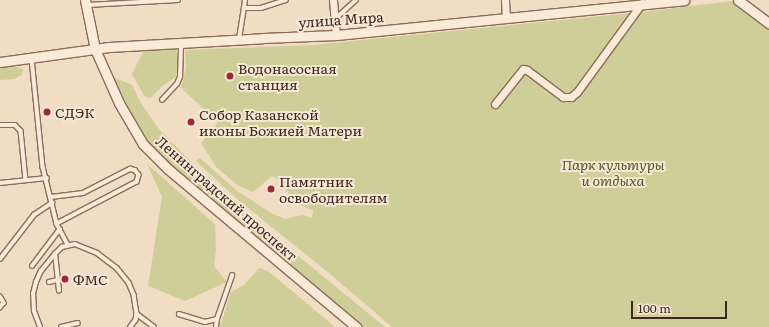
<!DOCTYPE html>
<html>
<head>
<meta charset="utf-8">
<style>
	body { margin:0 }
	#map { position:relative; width:769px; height:327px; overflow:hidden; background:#f0ddc4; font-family:Literata,serif }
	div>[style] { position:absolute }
	.green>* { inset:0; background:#cfce98 }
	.roads { filter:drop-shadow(1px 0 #8c6d5a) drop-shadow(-1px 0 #8c6d5a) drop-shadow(0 1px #8c6d5a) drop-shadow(0 -1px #8c6d5a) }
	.service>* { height:3.5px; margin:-1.75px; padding:0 1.75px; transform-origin:1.75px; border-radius:1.75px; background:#faebd8 }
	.minor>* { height:7px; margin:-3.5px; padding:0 3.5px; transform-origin:3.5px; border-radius:3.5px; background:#faebd8 }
	.tertiary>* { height:9px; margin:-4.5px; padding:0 4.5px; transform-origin:4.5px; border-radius:4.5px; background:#faebd8 }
	.dots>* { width:11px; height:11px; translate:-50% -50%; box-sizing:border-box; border:2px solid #f7e8d5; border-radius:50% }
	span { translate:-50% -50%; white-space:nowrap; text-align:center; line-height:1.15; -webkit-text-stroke:4px #f7e8d5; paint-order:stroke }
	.street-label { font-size:14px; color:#3c281e }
	.poi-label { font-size:14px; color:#3c281e }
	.left { translate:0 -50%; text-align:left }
	.park-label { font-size:14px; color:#545924; font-style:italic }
	.scale { position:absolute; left:631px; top:301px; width:96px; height:18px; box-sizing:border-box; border:2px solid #3c281e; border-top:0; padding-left:5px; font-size:12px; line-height:14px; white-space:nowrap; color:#3c281e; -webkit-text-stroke:3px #f7e8d5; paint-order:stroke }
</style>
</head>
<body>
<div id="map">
	<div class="green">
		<div style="clip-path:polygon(732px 1px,769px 29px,769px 327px,392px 327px,329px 273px,237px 199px,196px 161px,200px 158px,237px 191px,271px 213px,285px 219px,302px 215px,312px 218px,313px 210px,304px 207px,293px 200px,280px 181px,272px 176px,253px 192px,239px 186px,217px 168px,201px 143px,218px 122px,181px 88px,186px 67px,185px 50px,313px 45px,642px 12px)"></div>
		<div style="clip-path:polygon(176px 47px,178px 67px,176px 77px,162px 86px,151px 98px,145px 97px,132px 74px,144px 50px)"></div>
		<div style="clip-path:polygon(12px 66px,23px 69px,22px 75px,14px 79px,0 80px,0 67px)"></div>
		<div style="clip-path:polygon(113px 78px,123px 81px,132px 85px,141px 103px,159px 129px,205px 176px,240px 208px,385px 327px,363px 327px,172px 166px,140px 133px,125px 108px)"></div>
		<div style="clip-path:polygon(147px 164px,215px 224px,216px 250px,214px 266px,227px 282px,185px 301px,148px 286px,162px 197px)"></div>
		<div style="clip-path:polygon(259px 268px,268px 271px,335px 327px,220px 327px,231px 292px,244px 285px)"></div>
	</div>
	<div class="roads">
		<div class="service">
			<div style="left:87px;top:5px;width:91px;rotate:-3.1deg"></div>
			<div style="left:244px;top:8px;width:8px;rotate:-83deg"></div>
			<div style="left:335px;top:19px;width:28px;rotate:-42deg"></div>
			<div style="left:239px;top:39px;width:31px;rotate:-81deg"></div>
			<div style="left:244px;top:8px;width:17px"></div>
			<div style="left:261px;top:8px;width:26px;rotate:-18deg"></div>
			<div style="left:32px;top:59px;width:109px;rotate:84.2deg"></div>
			<div style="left:43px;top:167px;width:59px;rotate:76.2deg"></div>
			<div style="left:57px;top:224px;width:24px;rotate:62deg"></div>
			<div style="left:162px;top:100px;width:22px;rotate:-47deg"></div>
			<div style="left:177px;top:84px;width:8px;rotate:-67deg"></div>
			<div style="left:180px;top:77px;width:33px;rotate:-88deg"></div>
			<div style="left:0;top:125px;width:15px"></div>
			<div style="left:15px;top:125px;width:8px;rotate:45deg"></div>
			<div style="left:21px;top:131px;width:49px;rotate:84.2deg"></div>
			<div style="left:0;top:183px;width:47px;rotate:-6.1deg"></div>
			<div style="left:51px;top:197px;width:32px;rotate:-7deg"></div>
			<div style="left:83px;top:193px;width:53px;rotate:-27.1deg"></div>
			<div style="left:130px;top:169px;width:5px;rotate:11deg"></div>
			<div style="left:135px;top:170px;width:6px;rotate:51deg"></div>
			<div style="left:139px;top:175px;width:7px;rotate:106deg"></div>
			<div style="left:137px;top:182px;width:90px;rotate:152.3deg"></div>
			<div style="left:0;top:259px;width:56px;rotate:-52.3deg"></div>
			<div style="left:34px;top:215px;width:22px;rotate:-34deg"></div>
			<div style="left:32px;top:266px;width:46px;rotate:-52.9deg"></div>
			<div style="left:49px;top:282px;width:9px;rotate:-13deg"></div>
			<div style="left:59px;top:291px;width:37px;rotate:-96deg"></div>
			<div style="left:55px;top:254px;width:10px;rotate:-45deg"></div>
			<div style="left:62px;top:247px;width:13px;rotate:-13deg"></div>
			<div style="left:75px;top:244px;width:24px;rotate:22deg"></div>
			<div style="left:97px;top:253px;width:25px;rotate:37deg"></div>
			<div style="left:117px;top:268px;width:19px;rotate:51deg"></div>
			<div style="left:129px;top:283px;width:13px;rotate:67deg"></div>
			<div style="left:134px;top:295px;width:19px;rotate:81deg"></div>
			<div style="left:137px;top:314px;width:6px;rotate:99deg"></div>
			<div style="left:136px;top:320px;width:9px;rotate:126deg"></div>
			<div style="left:0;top:296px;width:8px;rotate:60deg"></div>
			<div style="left:4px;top:303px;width:6px;rotate:129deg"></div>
			<div style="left:137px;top:314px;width:21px;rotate:37deg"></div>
			<div style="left:179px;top:314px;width:27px;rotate:17deg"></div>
			<div style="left:205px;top:322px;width:12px;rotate:-14deg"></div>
			<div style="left:217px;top:319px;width:46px;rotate:-70.8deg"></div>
			<div style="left:40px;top:327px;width:17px;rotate:-111deg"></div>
			<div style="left:34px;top:311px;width:17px;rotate:-93deg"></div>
			<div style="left:33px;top:294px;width:12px;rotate:-76deg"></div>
			<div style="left:36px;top:282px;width:12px;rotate:-66deg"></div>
			<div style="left:41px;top:271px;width:22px;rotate:-51deg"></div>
			<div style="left:61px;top:327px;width:17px;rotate:-13deg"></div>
			<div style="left:216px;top:327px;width:8px;rotate:-83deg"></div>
		</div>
		<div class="minor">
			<div style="left:333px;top:0;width:35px;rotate:85deg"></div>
			<div style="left:505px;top:0;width:18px;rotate:87deg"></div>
			<div style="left:495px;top:104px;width:45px;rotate:-51.3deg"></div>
			<div style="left:523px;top:69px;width:4px;rotate:14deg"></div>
			<div style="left:527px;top:70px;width:45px;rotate:36.9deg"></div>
			<div style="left:563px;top:97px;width:8px"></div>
			<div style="left:571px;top:97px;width:8px;rotate:-40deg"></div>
			<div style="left:577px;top:92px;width:110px;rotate:-53.9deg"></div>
		</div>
		<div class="tertiary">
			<div style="left:85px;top:0;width:50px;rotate:78.5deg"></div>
			<div style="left:95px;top:49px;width:59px;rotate:66deg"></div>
			<div style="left:119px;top:103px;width:48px;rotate:59.7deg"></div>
			<div style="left:143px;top:144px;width:35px;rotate:45deg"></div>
			<div style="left:168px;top:169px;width:246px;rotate:40deg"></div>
			<div style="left:738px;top:0;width:39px;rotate:37deg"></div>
			<div style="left:0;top:62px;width:110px;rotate:-7.8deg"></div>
			<div style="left:109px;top:47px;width:154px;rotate:-3.3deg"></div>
			<div style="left:263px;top:38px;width:73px;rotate:-2.4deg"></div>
			<div style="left:336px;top:35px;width:350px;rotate:-5.7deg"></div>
		</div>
	</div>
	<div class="dots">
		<div style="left:230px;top:76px;background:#9e2639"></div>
		<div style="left:47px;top:112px;background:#9e2639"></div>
		<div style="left:191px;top:122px;background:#9e2639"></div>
		<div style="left:271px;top:189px;background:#9e2639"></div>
		<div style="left:65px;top:279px;background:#9e2639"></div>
	</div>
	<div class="street-label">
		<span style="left:341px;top:19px;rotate:-4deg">улица Мира</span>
		<span style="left:227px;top:198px;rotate:41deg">Ленинградский проспект</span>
	</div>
	<div class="poi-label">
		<span class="left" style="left:238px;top:76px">Водонасосная<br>станция</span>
		<span class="left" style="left:55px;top:112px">СДЭК</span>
		<span class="left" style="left:199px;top:122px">Собор Казанской<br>иконы Божией Матери</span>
		<span class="left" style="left:279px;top:189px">Памятник<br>освободителям</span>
		<span class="left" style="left:73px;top:279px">ФМС</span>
	</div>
	<div class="park-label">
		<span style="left:613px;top:172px">Парк культуры<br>и отдыха</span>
	</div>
	<div class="scale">100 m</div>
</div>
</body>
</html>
